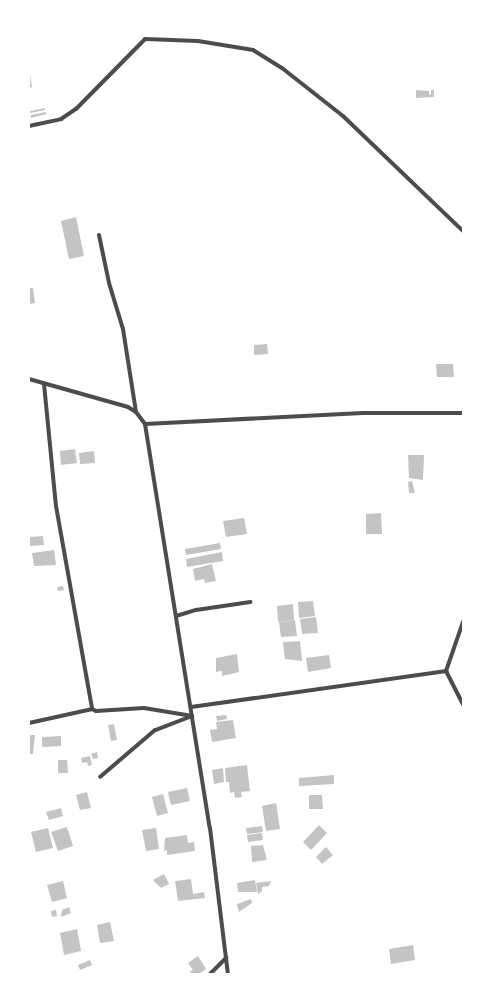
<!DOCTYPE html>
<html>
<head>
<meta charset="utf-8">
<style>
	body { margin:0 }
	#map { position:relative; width:492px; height:1003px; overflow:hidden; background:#fff; font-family:Poppins,sans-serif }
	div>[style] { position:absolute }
	.building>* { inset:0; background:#c4c4c4 }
	.minor>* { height:4px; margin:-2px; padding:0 2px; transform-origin:2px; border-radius:2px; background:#4c4c4c }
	span { translate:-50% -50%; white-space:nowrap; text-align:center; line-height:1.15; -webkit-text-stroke:3px #fff; paint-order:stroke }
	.frame { position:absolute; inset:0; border:30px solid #fff; pointer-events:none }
</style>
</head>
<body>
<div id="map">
	<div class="building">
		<div style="clip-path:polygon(29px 69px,32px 87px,29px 88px)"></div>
		<div style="clip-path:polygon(416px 90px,429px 91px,429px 95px,431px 94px,431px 90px,434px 90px,434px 97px,416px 98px)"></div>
		<div style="clip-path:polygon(45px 108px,45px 110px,30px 113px,30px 111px)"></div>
		<div style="clip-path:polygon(46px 112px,46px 114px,31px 118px,31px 115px)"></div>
		<div style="clip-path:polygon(76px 217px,84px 256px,69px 259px,61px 221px)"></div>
		<div style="clip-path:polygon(29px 288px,33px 288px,35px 303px,29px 304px)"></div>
		<div style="clip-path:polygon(267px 344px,268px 354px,254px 355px,254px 345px)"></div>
		<div style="clip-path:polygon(436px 364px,453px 364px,454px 377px,437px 377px)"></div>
		<div style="clip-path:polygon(75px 449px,77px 463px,61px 465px,60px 451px)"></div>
		<div style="clip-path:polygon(94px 451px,95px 463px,80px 464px,79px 453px)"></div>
		<div style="clip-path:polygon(408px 455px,424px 455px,423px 480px,409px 478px)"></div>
		<div style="clip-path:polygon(412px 481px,415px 493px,409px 493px,408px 482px)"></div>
		<div style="clip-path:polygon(381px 513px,382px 534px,366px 534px,366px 514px)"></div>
		<div style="clip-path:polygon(244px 518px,247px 534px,226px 537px,223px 521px)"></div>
		<div style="clip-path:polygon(43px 536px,44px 545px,29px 546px,29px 537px)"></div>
		<div style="clip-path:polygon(220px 543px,221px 549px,186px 555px,185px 549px)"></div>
		<div style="clip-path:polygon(54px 550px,56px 565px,34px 566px,32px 553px)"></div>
		<div style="clip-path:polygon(222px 552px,223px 561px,187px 567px,186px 559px)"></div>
		<div style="clip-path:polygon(212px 564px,216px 581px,205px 583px,204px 579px,195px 581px,193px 569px)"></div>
		<div style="clip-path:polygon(63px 586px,64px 590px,58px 591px,57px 587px)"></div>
		<div style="clip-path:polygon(313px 601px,315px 616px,299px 618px,298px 602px)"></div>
		<div style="clip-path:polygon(293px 604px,294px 620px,278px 622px,277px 606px)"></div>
		<div style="clip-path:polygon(316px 617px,318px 633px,302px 634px,300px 619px)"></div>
		<div style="clip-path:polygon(295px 620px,297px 636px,281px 637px,279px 622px)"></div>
		<div style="clip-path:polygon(300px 641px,302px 661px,285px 659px,283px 642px)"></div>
		<div style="clip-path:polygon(237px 654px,239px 672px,222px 676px,222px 671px,216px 672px,216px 658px)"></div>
		<div style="clip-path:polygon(329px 655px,331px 668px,308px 672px,306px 658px)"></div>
		<div style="clip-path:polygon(226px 715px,227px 719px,217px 721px,216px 716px)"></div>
		<div style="clip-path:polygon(233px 720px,236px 738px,212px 742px,210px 730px,217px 729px,216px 722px)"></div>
		<div style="clip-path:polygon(114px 724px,117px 740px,111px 741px,108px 725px)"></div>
		<div style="clip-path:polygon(29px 735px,35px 735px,33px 754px,29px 754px)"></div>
		<div style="clip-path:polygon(61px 736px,61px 746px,42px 747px,42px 737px)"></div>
		<div style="clip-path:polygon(97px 752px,98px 758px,93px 759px,91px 754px)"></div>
		<div style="clip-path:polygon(90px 756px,92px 765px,88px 766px,87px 762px,82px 763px,81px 758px)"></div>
		<div style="clip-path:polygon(58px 760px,67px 760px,68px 773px,58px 773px)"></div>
		<div style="clip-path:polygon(247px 765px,250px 791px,241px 792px,242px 797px,235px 798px,234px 792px,230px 793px,229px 782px,226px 782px,225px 768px)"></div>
		<div style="clip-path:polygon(223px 768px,224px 782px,214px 784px,212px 770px)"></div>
		<div style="clip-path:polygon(334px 775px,334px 784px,299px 786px,299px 778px)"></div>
		<div style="clip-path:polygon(187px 788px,190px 801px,171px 805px,168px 792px)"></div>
		<div style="clip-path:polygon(87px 792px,91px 808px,80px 810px,76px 795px)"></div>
		<div style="clip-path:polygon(163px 794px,168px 813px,157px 816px,152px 797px)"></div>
		<div style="clip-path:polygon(309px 795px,322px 795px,323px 809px,309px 809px)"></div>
		<div style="clip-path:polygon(276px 803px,280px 829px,266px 831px,262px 806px)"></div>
		<div style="clip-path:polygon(61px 808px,63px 816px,49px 820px,46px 812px)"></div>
		<div style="clip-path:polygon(319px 825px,327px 833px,311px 850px,303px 842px)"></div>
		<div style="clip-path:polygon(262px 826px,263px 832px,247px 834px,246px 828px)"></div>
		<div style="clip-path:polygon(67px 827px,73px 846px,58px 851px,51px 832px)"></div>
		<div style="clip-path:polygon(48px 828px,53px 848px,36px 852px,31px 832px)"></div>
		<div style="clip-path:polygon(156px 828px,159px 849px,146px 851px,142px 830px)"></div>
		<div style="clip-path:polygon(262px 833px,263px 840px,248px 842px,247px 835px)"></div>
		<div style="clip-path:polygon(187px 835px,188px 843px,194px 842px,195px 851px,167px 855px,167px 850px,164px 851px,165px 838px)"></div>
		<div style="clip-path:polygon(263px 845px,267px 860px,252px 862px,251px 846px)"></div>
		<div style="clip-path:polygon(326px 847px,333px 855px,322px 864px,316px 857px)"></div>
		<div style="clip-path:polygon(164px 874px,169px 884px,161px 888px,153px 880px)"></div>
		<div style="clip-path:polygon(191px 879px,193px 894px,204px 892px,205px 898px,178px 901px,175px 881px)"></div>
		<div style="clip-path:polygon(255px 880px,257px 892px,238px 892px,237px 883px)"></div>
		<div style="clip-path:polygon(63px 881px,67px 898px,52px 902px,47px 885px)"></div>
		<div style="clip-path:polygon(271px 881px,269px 886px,262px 887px,262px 891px,258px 894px,256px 883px)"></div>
		<div style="clip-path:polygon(251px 899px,252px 903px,239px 912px,237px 904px)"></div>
		<div style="clip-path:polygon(69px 907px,71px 913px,61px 917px,62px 910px)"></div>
		<div style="clip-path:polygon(56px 910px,57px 916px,52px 917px,51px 911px)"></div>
		<div style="clip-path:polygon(110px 922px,114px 941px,100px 943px,97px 925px)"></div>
		<div style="clip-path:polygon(77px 929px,81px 951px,64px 955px,60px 933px)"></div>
		<div style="clip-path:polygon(413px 945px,415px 960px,391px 964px,389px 949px)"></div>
		<div style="clip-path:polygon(198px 956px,206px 969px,199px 974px,191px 974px,190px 971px,193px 970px,188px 963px)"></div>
		<div style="clip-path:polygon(90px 960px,92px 965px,80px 970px,78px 965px)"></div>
	</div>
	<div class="minor">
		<div style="left:29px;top:126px;width:33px;rotate:-12deg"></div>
		<div style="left:61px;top:119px;width:18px;rotate:-34deg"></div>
		<div style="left:76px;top:109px;width:98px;rotate:-45.4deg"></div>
		<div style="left:145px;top:39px;width:53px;rotate:2.2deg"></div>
		<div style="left:198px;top:41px;width:56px;rotate:9.3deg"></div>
		<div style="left:253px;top:50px;width:34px;rotate:32deg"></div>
		<div style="left:282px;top:68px;width:78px;rotate:38.2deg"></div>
		<div style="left:343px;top:116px;width:166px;rotate:43.8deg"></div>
		<div style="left:99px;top:235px;width:49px;rotate:78.2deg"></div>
		<div style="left:109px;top:283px;width:48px;rotate:73.1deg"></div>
		<div style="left:123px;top:329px;width:84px;rotate:81.1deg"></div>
		<div style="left:29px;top:379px;width:103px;rotate:15.8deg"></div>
		<div style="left:128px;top:407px;width:9px;rotate:32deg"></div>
		<div style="left:136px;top:412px;width:15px;rotate:53deg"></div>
		<div style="left:145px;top:424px;width:409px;rotate:80.9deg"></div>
		<div style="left:210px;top:828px;width:147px;rotate:83deg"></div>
		<div style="left:44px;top:384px;width:123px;rotate:84.4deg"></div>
		<div style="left:56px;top:506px;width:206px;rotate:79.9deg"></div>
		<div style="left:145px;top:424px;width:218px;rotate:-2.9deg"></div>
		<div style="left:363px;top:413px;width:100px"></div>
		<div style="left:176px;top:616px;width:21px;rotate:-17deg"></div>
		<div style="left:196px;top:610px;width:55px;rotate:-8.4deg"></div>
		<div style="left:446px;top:671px;width:37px;rotate:63deg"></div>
		<div style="left:191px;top:707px;width:258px;rotate:-8deg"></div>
		<div style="left:446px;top:671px;width:52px;rotate:-70.9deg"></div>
		<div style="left:29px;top:723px;width:65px;rotate:-12.5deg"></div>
		<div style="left:92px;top:709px;width:4px;rotate:27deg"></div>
		<div style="left:96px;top:711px;width:48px;rotate:-3.6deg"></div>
		<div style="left:144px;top:708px;width:49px;rotate:9.5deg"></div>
		<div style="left:192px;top:716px;width:40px;rotate:159deg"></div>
		<div style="left:155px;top:730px;width:72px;rotate:139.5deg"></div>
		<div style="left:210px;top:974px;width:23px;rotate:-45deg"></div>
	</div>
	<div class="frame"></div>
</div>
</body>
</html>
